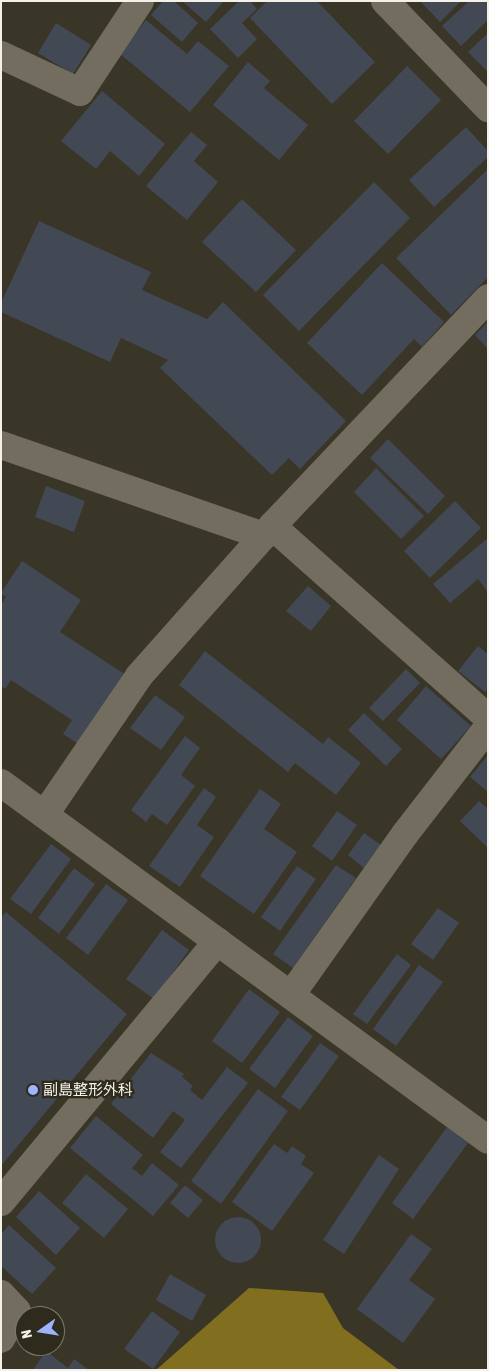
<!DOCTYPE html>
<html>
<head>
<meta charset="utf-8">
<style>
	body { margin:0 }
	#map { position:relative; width:489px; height:1371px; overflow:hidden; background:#393527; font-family:"Asap Condensed","Noto Sans JP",sans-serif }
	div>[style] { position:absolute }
	.forest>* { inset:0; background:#826e1f }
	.building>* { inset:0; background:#434855 }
	.round { border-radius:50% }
	.minor>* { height:28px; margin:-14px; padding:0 14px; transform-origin:14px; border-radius:14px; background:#726d5e }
	.dots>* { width:14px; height:14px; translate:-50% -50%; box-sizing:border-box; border:2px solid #2e2b1d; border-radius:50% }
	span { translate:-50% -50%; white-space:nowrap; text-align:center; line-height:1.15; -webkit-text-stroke:4.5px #2e2b1d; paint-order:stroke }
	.poi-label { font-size:15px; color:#f3f1e8 }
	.left { translate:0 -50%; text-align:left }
	.frame { position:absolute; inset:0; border:2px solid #f3f1e8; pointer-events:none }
	.north { position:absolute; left:15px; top:1306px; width:50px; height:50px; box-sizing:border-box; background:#2e2b1d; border:1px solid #7d7a6e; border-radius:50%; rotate:257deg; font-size:14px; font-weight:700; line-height:20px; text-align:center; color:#f3f1e8 }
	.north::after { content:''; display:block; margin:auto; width:18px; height:22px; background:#9eb3fd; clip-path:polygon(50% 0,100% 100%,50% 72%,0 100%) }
</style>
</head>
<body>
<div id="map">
	<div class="forest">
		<div style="clip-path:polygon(249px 1288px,323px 1293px,343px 1328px,399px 1370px,156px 1370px)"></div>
	</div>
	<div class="building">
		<div style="clip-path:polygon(163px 1px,174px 1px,198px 23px,182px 42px,151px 15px)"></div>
		<div style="clip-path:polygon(182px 1px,224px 1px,206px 22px)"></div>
		<div style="clip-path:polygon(239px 1px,250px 1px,257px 9px,242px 23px,257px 39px,238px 58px,210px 29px)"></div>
		<div style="clip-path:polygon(267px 1px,317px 1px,375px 62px,332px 104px,250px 18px)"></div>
		<div style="clip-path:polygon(420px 1px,461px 1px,440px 22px)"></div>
		<div style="clip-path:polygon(469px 1px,488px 1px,488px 20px,461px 46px,442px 26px)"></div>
		<div style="clip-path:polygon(146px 20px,187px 54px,198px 41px,229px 66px,190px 112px,119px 53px)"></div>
		<div style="clip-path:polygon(56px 23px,91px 45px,73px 74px,38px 53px)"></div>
		<div style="clip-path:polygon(488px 33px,488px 72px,468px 52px)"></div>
		<div style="clip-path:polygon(248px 62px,270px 81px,264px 88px,308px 125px,279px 160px,213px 105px)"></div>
		<div style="clip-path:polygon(407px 66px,441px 100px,388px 154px,354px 121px)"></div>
		<div style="clip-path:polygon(102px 91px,165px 144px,139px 176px,110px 151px,96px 169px,61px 141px)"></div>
		<div style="clip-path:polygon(466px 127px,488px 151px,488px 157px,434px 207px,409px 180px)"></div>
		<div style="clip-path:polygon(191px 132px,207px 145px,194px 161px,218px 182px,187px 220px,146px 186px)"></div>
		<div style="clip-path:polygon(488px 169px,488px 277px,451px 315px,396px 258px)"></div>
		<div style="clip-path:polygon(374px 182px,410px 218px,299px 331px,263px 295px)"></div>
		<div style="clip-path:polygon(242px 199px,296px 250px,256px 292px,202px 242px)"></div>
		<div style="clip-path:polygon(39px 221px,151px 272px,142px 290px,207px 319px,223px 302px,346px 421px,300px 469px,289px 458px,272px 475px,160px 368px,168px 360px,121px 338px,110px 362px,1px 312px,1px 303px)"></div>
		<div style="clip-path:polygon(382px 263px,444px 322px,422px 347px,414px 339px,362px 395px,307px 343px)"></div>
		<div style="clip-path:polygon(488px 322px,488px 349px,475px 335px)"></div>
		<div style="clip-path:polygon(388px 439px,445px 496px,428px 514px,370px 458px)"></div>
		<div style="clip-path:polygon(376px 468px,424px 516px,401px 539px,354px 492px)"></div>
		<div style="clip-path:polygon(46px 486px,85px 501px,74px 532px,35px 517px)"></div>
		<div style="clip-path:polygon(455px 501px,481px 528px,430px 578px,404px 551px)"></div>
		<div style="clip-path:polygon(488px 538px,488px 592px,478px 579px,450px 603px,433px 584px)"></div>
		<div style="clip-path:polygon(22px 561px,81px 600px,60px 632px,126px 675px,80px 745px,63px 734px,72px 720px,11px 680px,5px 689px,1px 686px,1px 605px,6px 597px,1px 593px)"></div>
		<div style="clip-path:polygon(308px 586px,331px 606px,311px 631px,286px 611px)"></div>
		<div style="clip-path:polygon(478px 646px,488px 654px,488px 688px,485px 692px,458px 671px)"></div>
		<div style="clip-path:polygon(205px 651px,323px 744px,328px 737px,361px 763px,336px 795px,295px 763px,288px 772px,179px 685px)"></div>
		<div style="clip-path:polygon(406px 669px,420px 683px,383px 721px,369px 708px)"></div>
		<div style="clip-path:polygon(426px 686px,471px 726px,441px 759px,397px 720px)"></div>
		<div style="clip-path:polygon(155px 695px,185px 717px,161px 750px,130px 728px)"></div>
		<div style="clip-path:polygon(364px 713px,402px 749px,386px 766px,348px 730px)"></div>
		<div style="clip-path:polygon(185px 736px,200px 748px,181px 775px,195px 786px,167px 825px,152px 814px,146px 822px,131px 810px)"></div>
		<div style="clip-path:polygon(488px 755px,488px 792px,470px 777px)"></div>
		<div style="clip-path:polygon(204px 788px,216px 797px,197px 825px,214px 837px,180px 887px,149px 866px)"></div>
		<div style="clip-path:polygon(260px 789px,281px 804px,264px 829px,297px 852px,254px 914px,200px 876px)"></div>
		<div style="clip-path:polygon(479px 801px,488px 809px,488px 848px,460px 821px)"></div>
		<div style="clip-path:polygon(337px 811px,357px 825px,332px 861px,312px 846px)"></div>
		<div style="clip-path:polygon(364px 833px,381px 845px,364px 868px,348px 855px)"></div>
		<div style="clip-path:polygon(51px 844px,71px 859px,31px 914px,10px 899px)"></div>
		<div style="clip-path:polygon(336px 865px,356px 878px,293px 968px,273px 954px)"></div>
		<div style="clip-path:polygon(297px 866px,316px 879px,280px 931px,261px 917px)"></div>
		<div style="clip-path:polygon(74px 868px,95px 884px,59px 934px,38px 918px)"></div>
		<div style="clip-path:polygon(106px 884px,128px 900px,88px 955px,66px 938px)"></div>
		<div style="clip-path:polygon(438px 908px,459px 923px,433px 960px,411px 944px)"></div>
		<div style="clip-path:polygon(6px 912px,127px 1014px,1px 1166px,1px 918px)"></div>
		<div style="clip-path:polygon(162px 930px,189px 950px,154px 999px,126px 979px)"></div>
		<div style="clip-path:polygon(397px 954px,411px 965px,367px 1024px,353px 1014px)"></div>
		<div style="clip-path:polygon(419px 965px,443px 982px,396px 1046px,373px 1029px)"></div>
		<div style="clip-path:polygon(249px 989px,280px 1012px,242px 1063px,212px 1041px)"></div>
		<div style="clip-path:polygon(288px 1017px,313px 1036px,275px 1088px,249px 1069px)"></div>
		<div style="clip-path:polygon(320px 1043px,339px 1056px,300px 1110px,281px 1097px)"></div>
		<div style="clip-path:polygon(151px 1053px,184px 1074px,182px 1077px,193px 1086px,190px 1090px,202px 1100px,227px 1067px,248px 1083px,181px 1168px,160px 1152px,185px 1120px,173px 1111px,153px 1138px,111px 1104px)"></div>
		<div style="clip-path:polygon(258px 1089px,288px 1111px,221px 1204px,191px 1181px)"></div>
		<div style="clip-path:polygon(96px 1116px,143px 1155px,132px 1168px,142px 1176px,152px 1163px,179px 1185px,153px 1216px,70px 1148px)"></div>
		<div style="clip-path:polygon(447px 1127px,468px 1143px,413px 1219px,392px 1203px)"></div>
		<div style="clip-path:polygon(274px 1144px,287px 1153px,292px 1146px,306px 1156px,301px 1164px,314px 1173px,272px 1231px,232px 1202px)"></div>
		<div style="clip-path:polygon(379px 1155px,399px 1169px,344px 1254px,323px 1240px)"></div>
		<div style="clip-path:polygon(86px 1174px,128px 1209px,104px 1238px,62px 1203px)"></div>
		<div style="clip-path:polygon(185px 1185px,203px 1200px,188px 1218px,170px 1203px)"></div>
		<div style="clip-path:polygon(39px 1191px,80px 1228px,56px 1255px,16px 1217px)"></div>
		<div class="round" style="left:215px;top:1217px;width:46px;height:46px"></div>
		<div style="clip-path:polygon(9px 1225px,56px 1268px,32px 1294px,1px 1266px,1px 1234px)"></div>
		<div style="clip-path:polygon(411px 1234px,432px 1249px,409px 1280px,435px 1299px,403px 1343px,357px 1309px)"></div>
		<div style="clip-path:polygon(170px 1274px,206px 1295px,192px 1321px,156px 1300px)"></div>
		<div style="clip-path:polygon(152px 1311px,180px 1332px,153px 1369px,124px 1349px)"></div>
		<div style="clip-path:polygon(46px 1351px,68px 1368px,74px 1359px,89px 1370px,33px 1370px)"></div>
	</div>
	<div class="minor">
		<div style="left:385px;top:1px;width:149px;rotate:46.1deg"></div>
		<div style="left:1px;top:55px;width:87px;rotate:25.1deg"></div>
		<div style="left:80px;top:92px;width:109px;rotate:-56.6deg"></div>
		<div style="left:1px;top:445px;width:278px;rotate:19.1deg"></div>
		<div style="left:272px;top:526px;width:289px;rotate:41.6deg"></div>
		<div style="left:1px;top:783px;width:604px;rotate:36.24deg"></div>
		<div style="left:45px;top:814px;width:167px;rotate:-55.7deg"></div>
		<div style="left:139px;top:676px;width:200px;rotate:-48.4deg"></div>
		<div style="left:272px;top:526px;width:314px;rotate:-46.5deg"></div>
		<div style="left:291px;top:995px;width:197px;rotate:-54.7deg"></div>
		<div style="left:405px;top:834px;width:135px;rotate:-52.2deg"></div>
		<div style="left:1px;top:1202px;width:339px;rotate:-50.3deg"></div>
		<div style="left:1px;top:1294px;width:23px;rotate:47deg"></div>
		<div style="left:17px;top:1311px;width:32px;rotate:120deg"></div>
	</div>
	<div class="dots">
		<div style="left:33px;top:1090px;background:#9eb3fd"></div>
	</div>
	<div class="poi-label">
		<span class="left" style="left:43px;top:1090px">副島整形外科</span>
	</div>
	<div class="frame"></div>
	<div class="north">N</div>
</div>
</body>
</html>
